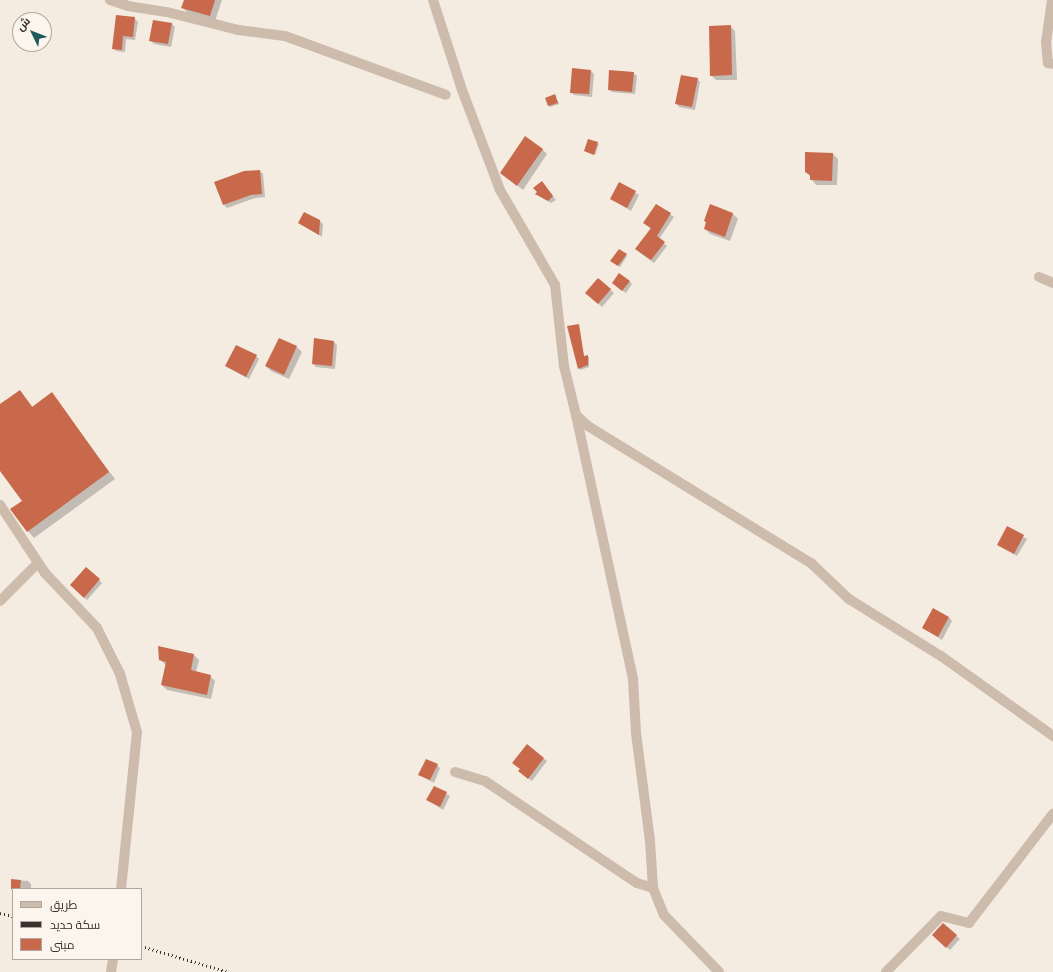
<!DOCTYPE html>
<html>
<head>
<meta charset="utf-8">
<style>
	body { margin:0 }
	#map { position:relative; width:1053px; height:972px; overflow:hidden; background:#f4ebe1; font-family:"Fira Sans Condensed",Cairo,sans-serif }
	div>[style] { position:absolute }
	.shadow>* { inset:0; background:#0003 }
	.building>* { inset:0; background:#c8694b }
	.minor>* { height:10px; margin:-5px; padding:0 5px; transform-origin:5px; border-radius:5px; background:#cdbbac }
	.rail>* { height:3px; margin-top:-1.5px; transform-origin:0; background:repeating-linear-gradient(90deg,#3b302b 0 1px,transparent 0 4px) }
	span { translate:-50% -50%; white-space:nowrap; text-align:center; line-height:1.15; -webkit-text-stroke:3px #fbf5ee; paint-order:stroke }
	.legend { position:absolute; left:12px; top:888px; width:130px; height:72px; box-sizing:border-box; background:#fbf5ee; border:1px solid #aea6a0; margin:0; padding:5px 7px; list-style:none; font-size:12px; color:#3b302b }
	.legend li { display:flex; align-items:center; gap:8px; height:20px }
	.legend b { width:20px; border:1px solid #aea6a0 }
	.north { position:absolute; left:12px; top:12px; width:40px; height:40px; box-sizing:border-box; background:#fbf5ee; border:1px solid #aea6a0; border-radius:50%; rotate:313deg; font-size:11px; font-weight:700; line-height:16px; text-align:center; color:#3b302b }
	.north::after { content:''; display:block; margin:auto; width:14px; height:18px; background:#1f5a5e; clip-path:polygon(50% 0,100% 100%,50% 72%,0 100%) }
</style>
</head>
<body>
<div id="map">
	<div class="shadow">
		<div style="clip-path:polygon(185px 0,222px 0,215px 21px,188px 13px,183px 8px)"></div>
		<div style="clip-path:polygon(134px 18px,138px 22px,135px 40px,126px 39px,125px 52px,116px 51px,113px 48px)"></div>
		<div style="clip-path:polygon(172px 24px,175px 27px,171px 47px,154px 44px,151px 41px)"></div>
		<div style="clip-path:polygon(730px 26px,735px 31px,737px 80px,716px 80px,711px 75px)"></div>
		<div style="clip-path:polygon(591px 71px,594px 74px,592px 97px,574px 95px,571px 92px)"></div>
		<div style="clip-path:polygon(633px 73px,637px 76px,635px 94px,612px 92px,609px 89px)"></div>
		<div style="clip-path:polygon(697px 79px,700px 82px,695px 110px,679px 107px,676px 103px)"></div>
		<div style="clip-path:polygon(555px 95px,559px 104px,550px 107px,549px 106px)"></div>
		<div style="clip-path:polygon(589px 140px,599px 144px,595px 155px,585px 151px)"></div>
		<div style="clip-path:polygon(542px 149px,547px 154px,523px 190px,507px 177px)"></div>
		<div style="clip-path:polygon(833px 154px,838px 159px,837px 185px,816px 185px,806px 171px)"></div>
		<div style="clip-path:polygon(260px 171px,263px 174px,265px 197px,255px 198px,227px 208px,224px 205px)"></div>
		<div style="clip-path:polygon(542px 182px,556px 200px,551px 203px,536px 194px)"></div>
		<div style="clip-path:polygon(620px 183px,639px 195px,631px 211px,611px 199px)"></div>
		<div style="clip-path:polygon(656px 205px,674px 217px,659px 239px,667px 246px,654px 263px,639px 252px,651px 229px,644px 223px)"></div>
		<div style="clip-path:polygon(711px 206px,733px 214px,738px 219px,730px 241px,710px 234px,705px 229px)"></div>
		<div style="clip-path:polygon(320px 221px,323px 224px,322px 237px,299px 223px)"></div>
		<div style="clip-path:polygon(626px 255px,627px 256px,620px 267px,613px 262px)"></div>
		<div style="clip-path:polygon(599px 279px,614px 293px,602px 307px,590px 296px)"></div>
		<div style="clip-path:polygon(629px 281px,632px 284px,626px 293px,616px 286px)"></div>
		<div style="clip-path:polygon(578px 325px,584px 357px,589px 357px,589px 367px,580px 370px)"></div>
		<div style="clip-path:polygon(279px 339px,297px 347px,302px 352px,289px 379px,271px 371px,266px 366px)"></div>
		<div style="clip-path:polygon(315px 339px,334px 342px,337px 345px,335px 369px,316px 367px,313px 364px)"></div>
		<div style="clip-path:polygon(256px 356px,259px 359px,249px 379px,226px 366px)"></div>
		<div style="clip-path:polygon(20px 391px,33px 407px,51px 394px,115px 479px,34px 538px,28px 531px,23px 501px,0 469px,0 406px)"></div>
		<div style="clip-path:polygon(1008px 528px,1027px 539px,1017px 556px,998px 545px)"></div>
		<div style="clip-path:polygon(99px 580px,102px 583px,87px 600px,74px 588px)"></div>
		<div style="clip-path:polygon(949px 617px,952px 621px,942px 640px,923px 628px)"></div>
		<div style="clip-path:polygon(159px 647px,194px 655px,199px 660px,196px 672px,210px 676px,215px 681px,211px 699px,167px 690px,162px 685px,166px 665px,160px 660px)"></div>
		<div style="clip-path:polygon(543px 758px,547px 761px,532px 781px,522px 774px)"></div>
		<div style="clip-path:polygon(437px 765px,440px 768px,434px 783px,419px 775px)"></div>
		<div style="clip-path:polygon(434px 787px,450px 796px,443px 810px,428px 800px)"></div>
		<div style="clip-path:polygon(12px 880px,28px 881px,31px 884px,31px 889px,13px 889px,13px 900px)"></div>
		<div style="clip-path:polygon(943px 925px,960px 939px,950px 950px,937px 938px)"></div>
	</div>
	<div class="building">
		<div style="clip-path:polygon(184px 0,215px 0,210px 16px,181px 8px)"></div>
		<div style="clip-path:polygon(116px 15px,135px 17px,133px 37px,123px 36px,122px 50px,112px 49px)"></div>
		<div style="clip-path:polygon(153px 20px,172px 23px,168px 44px,149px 41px)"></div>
		<div style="clip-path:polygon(731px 25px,732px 75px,710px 76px,709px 26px)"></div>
		<div style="clip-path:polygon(572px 68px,591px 70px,589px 94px,570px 93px)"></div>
		<div style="clip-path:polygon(609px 70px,634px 72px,632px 92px,608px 90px)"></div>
		<div style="clip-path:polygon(681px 75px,698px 78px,692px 107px,675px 104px)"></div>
		<div style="clip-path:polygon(555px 94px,558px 103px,548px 106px,545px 98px)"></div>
		<div style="clip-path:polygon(525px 136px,543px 149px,517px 186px,500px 173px)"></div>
		<div style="clip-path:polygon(588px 139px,598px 142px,594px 155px,584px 151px)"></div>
		<div style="clip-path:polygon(805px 152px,833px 153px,832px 181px,810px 180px,810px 175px,805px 172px)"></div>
		<div style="clip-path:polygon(260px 170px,262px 194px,251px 195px,223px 205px,214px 182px,244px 171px)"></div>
		<div style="clip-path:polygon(542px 181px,553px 196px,548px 201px,535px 194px,537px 192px,533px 188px)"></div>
		<div style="clip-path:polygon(619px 182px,636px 191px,627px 208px,610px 199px)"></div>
		<div style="clip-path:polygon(656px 204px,671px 213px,657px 236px,665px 242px,651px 260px,635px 249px,651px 228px,643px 223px)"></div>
		<div style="clip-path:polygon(710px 204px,733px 213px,725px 237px,704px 229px,706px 222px,704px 221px)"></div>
		<div style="clip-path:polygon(304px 212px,320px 220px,319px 235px,298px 223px)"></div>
		<div style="clip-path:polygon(619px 249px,627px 254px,618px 266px,610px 261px)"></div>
		<div style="clip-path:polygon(619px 273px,630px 281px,622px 291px,612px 283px)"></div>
		<div style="clip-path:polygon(598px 278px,611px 289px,598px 304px,585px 293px)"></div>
		<div style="clip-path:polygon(579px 324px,584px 356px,588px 355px,588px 365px,578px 369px,567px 326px)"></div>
		<div style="clip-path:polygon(279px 338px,297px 346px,284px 375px,265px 366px)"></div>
		<div style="clip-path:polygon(314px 338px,334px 341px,332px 366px,312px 364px)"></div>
		<div style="clip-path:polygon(236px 345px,257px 355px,246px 377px,225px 366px)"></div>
		<div style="clip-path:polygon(20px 390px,32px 407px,52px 392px,109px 472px,27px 532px,10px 509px,22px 501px,0 471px,0 404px)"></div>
		<div style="clip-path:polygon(1007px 526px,1024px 535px,1014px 554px,997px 545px)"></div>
		<div style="clip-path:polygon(86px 567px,100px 579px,84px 598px,70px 585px)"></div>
		<div style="clip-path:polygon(933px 608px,949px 617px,938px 637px,922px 628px)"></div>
		<div style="clip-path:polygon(158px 646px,194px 654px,191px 670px,211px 675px,207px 695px,161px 685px,166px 662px,159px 660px)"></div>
		<div style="clip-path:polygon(527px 744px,544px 758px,528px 779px,518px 771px,520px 769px,512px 763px)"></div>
		<div style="clip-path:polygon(426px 759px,438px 764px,430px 780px,418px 775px)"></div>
		<div style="clip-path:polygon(434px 786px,447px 792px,440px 807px,426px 800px)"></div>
		<div style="clip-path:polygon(11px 879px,21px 880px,20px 889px,11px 889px)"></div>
		<div style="clip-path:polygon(943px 923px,957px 935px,946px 948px,932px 935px)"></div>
	</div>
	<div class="minor">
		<div style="left:110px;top:0;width:19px;rotate:18deg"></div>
		<div style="left:128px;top:6px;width:39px;rotate:9deg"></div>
		<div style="left:167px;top:12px;width:73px;rotate:14.2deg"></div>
		<div style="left:238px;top:30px;width:47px;rotate:7.3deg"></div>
		<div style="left:285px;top:36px;width:171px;rotate:20.1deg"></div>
		<div style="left:433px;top:0;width:95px;rotate:72.1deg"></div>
		<div style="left:462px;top:90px;width:107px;rotate:69.2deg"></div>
		<div style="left:500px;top:190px;width:110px;rotate:59.9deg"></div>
		<div style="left:555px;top:285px;width:81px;rotate:83.7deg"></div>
		<div style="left:564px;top:366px;width:50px;rotate:76.2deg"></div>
		<div style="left:576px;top:415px;width:16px;rotate:43deg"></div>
		<div style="left:588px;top:426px;width:262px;rotate:31.6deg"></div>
		<div style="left:811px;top:563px;width:52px;rotate:43.5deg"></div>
		<div style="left:849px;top:599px;width:108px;rotate:31.8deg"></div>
		<div style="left:941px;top:656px;width:138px;rotate:35.5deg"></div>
		<div style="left:1052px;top:0;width:42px;rotate:98.1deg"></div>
		<div style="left:1046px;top:42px;width:21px;rotate:85deg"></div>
		<div style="left:1048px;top:63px;width:5px;rotate:11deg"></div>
		<div style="left:1039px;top:277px;width:15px;rotate:23deg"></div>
		<div style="left:576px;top:415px;width:270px;rotate:77.8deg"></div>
		<div style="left:633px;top:679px;width:54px;rotate:86.8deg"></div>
		<div style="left:636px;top:733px;width:109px;rotate:82.6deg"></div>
		<div style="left:650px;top:841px;width:47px;rotate:86.3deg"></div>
		<div style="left:653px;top:888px;width:29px;rotate:68deg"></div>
		<div style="left:664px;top:915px;width:79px;rotate:46deg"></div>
		<div style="left:0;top:505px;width:82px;rotate:56.5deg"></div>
		<div style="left:45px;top:573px;width:76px;rotate:46.6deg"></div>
		<div style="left:97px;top:628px;width:51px;rotate:63.4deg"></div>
		<div style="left:120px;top:674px;width:60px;rotate:73.7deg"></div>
		<div style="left:137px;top:732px;width:158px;rotate:95.8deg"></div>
		<div style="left:0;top:601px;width:54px;rotate:-45deg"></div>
		<div style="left:455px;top:772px;width:31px;rotate:17deg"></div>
		<div style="left:485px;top:781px;width:183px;rotate:33.9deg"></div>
		<div style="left:637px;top:883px;width:17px;rotate:17deg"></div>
		<div style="left:111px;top:972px;width:13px;rotate:-81deg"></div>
		<div style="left:886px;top:972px;width:78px;rotate:-45.5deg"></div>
		<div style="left:941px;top:916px;width:29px;rotate:14deg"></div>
		<div style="left:969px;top:923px;width:138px;rotate:-52.4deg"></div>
	</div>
	<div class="rail">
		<div style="left:0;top:913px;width:13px;rotate:13deg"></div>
		<div style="left:141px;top:946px;width:92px;rotate:16.5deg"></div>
	</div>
	<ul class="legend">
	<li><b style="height:5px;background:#cdbbac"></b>طريق</li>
	<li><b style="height:5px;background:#3b302b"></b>سكة حديد</li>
	<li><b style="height:11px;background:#c8694b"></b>مبنى</li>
	</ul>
	<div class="north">ش</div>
</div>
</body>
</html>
